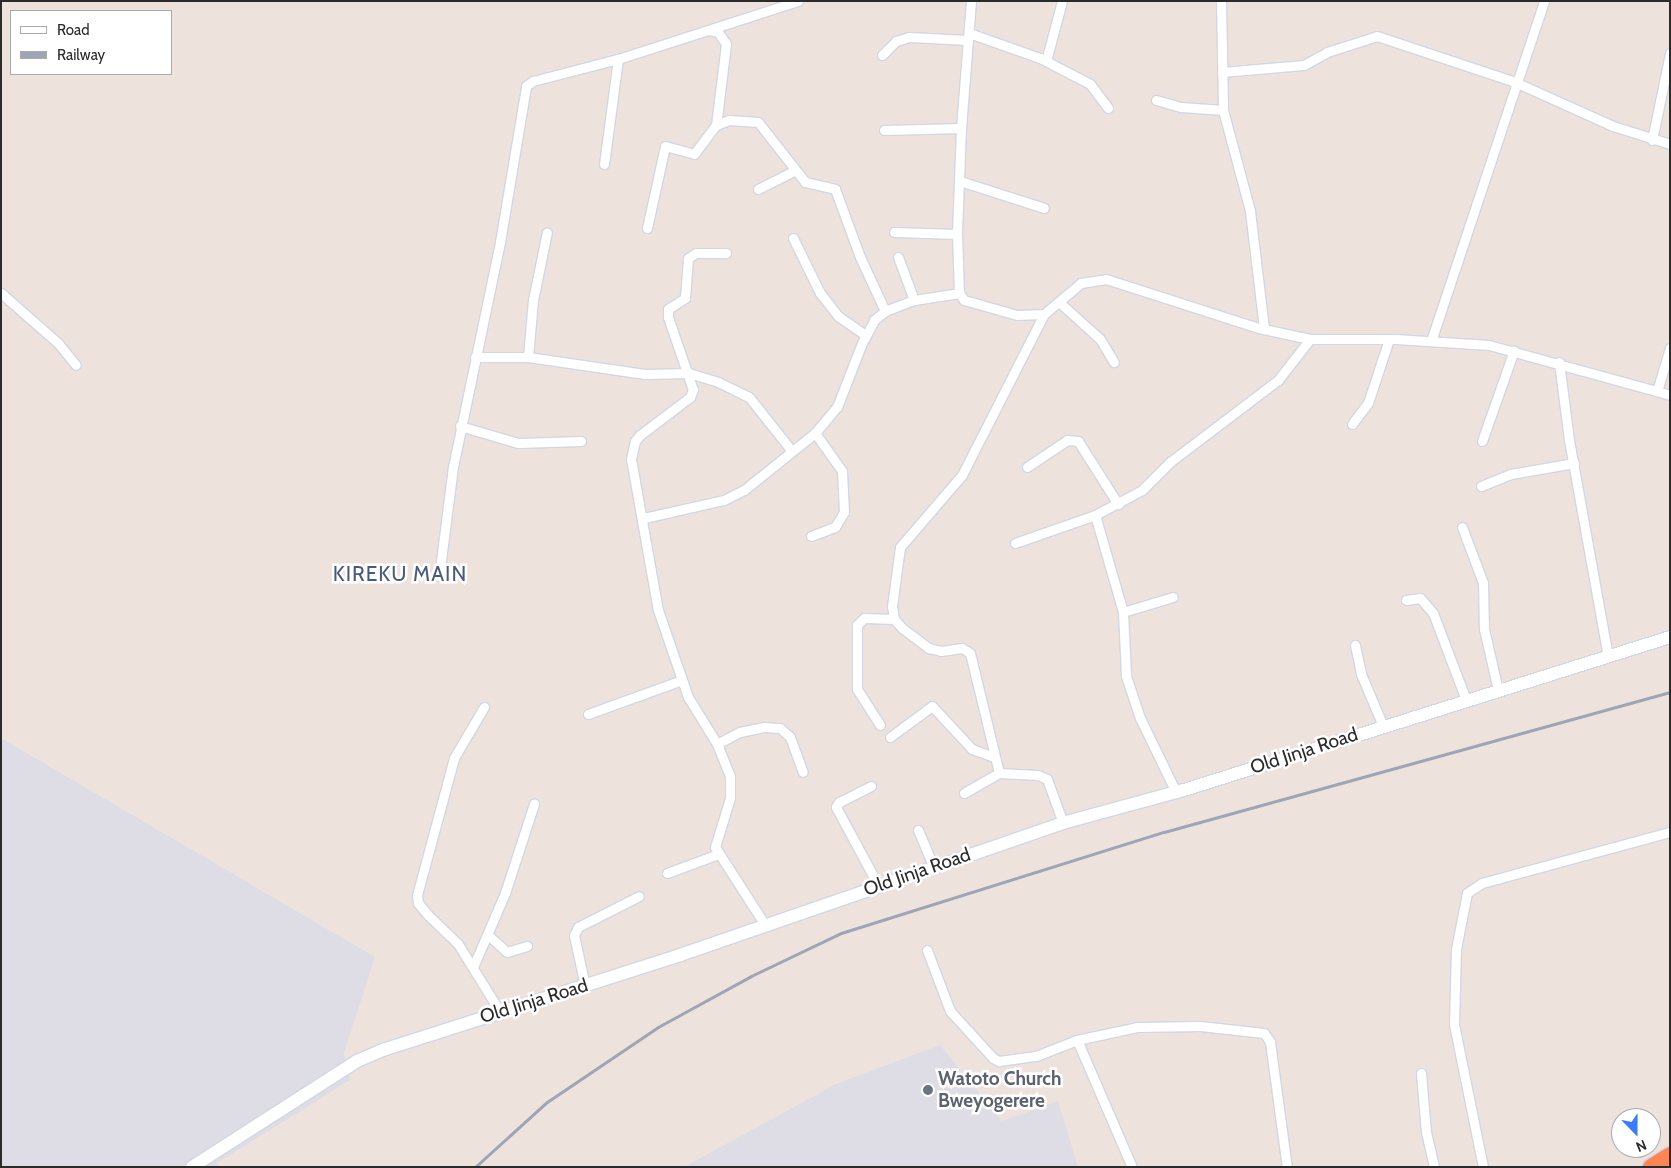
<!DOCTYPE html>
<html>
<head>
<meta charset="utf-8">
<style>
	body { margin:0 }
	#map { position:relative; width:1671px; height:1168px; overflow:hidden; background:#ede3dc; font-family:Cabin,sans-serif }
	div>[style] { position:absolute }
	.industrial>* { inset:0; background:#dedde5 }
	.roads { filter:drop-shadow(1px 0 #d1d7e4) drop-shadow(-1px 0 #d1d7e4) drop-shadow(0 1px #d1d7e4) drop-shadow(0 -1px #d1d7e4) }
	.street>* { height:9px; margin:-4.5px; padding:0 4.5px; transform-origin:4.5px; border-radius:4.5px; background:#fff }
	.secondary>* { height:12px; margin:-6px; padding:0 6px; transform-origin:6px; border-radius:6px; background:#fff }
	.highway>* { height:16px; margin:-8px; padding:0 8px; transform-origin:8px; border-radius:8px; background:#ff8555 }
	.rail>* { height:3px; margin:-1.5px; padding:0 1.5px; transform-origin:1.5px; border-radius:1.5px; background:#9ea5b6 }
	.dots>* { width:14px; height:14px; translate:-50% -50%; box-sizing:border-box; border:2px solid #fff; border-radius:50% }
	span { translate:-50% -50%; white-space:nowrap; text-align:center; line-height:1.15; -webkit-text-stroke:5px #fff; paint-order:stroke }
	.street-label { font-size:19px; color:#2b2b2b }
	.worship-label { font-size:19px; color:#5b616d; font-weight:700 }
	.left { translate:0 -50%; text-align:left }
	.quarter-label { font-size:21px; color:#485a7e; letter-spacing:1px }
	.frame { position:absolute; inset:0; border:2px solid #2b2b2b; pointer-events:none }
	.legend { position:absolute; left:10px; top:10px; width:162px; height:65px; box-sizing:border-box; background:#fff; border:1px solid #aaa; margin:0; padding:6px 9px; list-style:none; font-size:15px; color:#2b2b2b }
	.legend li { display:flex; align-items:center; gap:10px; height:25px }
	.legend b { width:25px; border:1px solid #aaa }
	.north { position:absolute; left:1611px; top:1108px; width:50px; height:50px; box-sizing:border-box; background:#fff; border:1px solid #aaa; border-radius:50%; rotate:158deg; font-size:14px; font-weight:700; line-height:20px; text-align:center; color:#2b2b2b }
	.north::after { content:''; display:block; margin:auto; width:18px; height:22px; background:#377bff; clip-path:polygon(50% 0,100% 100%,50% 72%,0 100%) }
</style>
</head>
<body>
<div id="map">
	<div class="industrial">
		<div style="clip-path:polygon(1px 738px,375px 957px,344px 1053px,350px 1080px,217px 1163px,219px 1167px,1px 1167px)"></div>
		<div style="clip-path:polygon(940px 1045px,1002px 1121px,1058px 1101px,1078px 1167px,684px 1167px,836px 1084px)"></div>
	</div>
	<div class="roads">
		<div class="street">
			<div style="left:971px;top:1px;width:127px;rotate:94.5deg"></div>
			<div style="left:961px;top:128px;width:106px;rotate:92.2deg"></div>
			<div style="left:957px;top:234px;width:59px;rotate:88.1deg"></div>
			<div style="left:959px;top:293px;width:9px;rotate:54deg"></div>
			<div style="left:964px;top:300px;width:55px;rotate:15.8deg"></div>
			<div style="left:1017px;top:315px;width:27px;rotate:-2deg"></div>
			<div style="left:1044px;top:314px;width:48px;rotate:-40deg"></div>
			<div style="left:1081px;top:283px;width:25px;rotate:-9deg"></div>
			<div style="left:1106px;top:279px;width:161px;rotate:17.8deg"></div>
			<div style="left:1259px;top:328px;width:52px;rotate:12.2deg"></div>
			<div style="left:1310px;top:339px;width:86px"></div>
			<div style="left:1396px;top:339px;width:93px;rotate:3.7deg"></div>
			<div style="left:1489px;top:345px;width:188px;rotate:15.4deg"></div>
			<div style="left:1221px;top:1px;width:109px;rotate:88.9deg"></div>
			<div style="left:1223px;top:110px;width:105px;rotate:75deg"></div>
			<div style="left:1250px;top:211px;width:119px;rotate:83.2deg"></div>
			<div style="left:708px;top:30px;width:10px;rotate:11deg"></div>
			<div style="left:718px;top:32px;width:14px;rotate:56deg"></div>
			<div style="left:726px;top:44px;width:82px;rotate:97deg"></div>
			<div style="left:969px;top:33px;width:75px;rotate:19.4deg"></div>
			<div style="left:1040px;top:58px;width:56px;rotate:27.5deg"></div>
			<div style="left:1090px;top:84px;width:30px;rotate:53deg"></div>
			<div style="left:882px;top:55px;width:20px;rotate:-45deg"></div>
			<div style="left:896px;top:41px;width:14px;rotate:-17deg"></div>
			<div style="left:909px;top:37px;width:59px;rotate:2.9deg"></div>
			<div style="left:1046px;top:61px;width:62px;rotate:-75.1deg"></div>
			<div style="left:1222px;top:72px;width:82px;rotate:-4.9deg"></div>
			<div style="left:1304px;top:65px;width:26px;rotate:-29deg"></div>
			<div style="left:1327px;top:52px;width:52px;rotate:-17.7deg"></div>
			<div style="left:1377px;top:36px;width:145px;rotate:18.4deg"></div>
			<div style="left:1515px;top:82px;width:107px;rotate:24.2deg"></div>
			<div style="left:1613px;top:126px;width:60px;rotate:17.5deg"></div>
			<div style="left:1156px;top:100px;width:26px;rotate:16deg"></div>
			<div style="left:1181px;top:107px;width:42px;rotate:4.1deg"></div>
			<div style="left:884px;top:130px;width:77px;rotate:-1.5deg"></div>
			<div style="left:1652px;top:140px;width:89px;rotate:-78.3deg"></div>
			<div style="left:604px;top:164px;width:106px;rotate:-82.4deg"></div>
			<div style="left:960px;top:181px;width:88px;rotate:17.8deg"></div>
			<div style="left:758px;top:189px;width:40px;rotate:-26.6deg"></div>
			<div style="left:647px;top:228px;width:84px;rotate:-77.6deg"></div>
			<div style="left:665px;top:146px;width:30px;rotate:15deg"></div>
			<div style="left:694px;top:154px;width:36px;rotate:-53deg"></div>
			<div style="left:716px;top:125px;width:14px;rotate:-21deg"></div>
			<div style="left:729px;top:120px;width:29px;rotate:4deg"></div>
			<div style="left:758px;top:122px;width:76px;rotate:51.9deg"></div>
			<div style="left:805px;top:182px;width:31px;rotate:13deg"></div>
			<div style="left:835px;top:189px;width:72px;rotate:69.8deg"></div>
			<div style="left:860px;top:257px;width:60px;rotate:65.2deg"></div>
			<div style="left:894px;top:232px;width:63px;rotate:1.8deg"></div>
			<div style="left:793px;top:238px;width:61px;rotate:63.9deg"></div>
			<div style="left:820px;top:293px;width:29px;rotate:52deg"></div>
			<div style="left:838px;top:316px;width:33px;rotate:35deg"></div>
			<div style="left:726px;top:253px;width:30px;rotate:180deg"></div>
			<div style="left:696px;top:253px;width:9px;rotate:148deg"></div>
			<div style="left:688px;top:258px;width:40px;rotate:94.3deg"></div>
			<div style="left:685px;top:298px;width:20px;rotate:147deg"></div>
			<div style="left:668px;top:309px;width:8px;rotate:90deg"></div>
			<div style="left:668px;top:317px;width:77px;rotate:71.1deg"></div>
			<div style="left:693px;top:390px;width:8px;rotate:113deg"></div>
			<div style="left:690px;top:397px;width:63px;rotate:142.8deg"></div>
			<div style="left:640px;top:435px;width:8px;rotate:130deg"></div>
			<div style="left:635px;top:441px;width:18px;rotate:103deg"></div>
			<div style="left:631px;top:459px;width:153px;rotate:79.9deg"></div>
			<div style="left:658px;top:610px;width:92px;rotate:71deg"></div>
			<div style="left:688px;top:697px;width:55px;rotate:58.3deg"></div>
			<div style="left:717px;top:744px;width:35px;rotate:68deg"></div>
			<div style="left:730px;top:777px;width:21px;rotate:90deg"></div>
			<div style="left:730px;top:798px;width:51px;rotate:107deg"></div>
			<div style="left:715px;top:847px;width:93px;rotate:57.3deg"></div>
			<div style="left:898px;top:257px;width:46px;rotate:69.6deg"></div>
			<div style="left:1px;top:293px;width:76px;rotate:41.3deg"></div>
			<div style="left:58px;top:343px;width:28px;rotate:51deg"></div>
			<div style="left:1059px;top:302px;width:55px;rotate:42.1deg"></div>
			<div style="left:1100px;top:339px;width:27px;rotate:59deg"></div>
			<div style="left:1044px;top:314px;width:181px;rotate:117deg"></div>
			<div style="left:962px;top:475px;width:95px;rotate:130.7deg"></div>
			<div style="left:900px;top:547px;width:60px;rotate:97.7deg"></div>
			<div style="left:892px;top:606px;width:13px;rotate:81deg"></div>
			<div style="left:894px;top:619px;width:12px;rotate:48deg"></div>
			<div style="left:902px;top:628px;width:34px;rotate:37deg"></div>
			<div style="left:929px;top:648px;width:12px;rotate:14deg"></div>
			<div style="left:941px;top:651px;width:21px;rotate:-8deg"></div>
			<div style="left:962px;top:648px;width:9px;rotate:32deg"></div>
			<div style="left:970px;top:653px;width:123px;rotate:76.4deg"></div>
			<div style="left:999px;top:773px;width:39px;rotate:3deg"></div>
			<div style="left:1038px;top:775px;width:10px;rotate:24deg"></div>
			<div style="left:1047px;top:779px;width:47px;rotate:70deg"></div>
			<div style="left:1431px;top:341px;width:358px;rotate:-71.6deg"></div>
			<div style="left:475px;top:357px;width:53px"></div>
			<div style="left:528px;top:357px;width:118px;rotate:8.3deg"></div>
			<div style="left:645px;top:374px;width:44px;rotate:-1.3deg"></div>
			<div style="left:689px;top:373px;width:30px;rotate:17deg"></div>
			<div style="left:718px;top:382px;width:34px;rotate:26deg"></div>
			<div style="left:749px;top:397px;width:68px;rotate:51.6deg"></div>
			<div style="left:528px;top:357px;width:57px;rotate:-85deg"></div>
			<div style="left:533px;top:300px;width:69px;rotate:-78.4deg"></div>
			<div style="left:1559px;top:362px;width:79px;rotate:82.7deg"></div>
			<div style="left:1569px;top:440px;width:219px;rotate:79.8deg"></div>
			<div style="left:1657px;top:391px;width:45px;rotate:-73.2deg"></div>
			<div style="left:1352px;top:424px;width:26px;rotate:-53deg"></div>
			<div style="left:1368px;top:403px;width:67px;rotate:-71.8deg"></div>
			<div style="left:460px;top:426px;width:60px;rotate:16.3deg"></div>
			<div style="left:518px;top:443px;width:63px;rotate:-1.8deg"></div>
			<div style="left:1482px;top:441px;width:96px;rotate:-70.6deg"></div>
			<div style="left:1027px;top:467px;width:48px;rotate:-34deg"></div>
			<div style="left:1067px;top:440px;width:11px;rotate:5deg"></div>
			<div style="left:1078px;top:441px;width:75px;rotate:57.6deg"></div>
			<div style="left:1481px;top:486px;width:32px;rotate:-22deg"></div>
			<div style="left:1511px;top:474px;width:64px;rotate:-9.9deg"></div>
			<div style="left:1095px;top:515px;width:101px;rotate:73.9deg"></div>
			<div style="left:1123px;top:612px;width:64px;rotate:87.3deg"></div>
			<div style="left:1126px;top:676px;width:44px;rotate:71.6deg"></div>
			<div style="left:1140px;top:718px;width:82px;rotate:64.1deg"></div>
			<div style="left:644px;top:518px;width:82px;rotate:-12.7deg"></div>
			<div style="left:724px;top:500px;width:22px;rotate:-27deg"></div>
			<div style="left:744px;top:490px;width:91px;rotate:-38.8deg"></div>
			<div style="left:815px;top:433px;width:34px;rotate:-50deg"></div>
			<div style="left:837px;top:407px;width:69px;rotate:-68.7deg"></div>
			<div style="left:862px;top:343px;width:26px;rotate:-62deg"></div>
			<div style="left:874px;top:320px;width:14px;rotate:-39deg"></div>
			<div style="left:885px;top:311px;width:31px;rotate:-21deg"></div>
			<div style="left:914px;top:300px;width:46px;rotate:-8.8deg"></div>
			<div style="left:1462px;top:527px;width:60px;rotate:69.4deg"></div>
			<div style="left:1483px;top:583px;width:46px;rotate:88.8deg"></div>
			<div style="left:1484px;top:629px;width:63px;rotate:77.1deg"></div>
			<div style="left:811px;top:536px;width:26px;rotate:-21deg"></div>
			<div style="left:835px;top:527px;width:17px;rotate:-59deg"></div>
			<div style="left:844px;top:512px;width:41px;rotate:-92.8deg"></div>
			<div style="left:842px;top:471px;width:47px;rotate:-125.4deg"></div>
			<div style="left:1015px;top:543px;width:85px;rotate:-19.3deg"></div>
			<div style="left:1095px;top:515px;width:53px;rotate:-28deg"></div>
			<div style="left:1142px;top:490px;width:40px;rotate:-45deg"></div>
			<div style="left:1170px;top:462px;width:136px;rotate:-37.2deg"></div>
			<div style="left:1278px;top:380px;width:52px;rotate:-52deg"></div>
			<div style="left:439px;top:576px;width:110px;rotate:-82.7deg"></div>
			<div style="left:453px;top:467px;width:230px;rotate:-78.2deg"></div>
			<div style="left:500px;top:242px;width:158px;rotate:-80.5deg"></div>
			<div style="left:526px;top:86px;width:9px;rotate:-36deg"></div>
			<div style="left:533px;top:81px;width:88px;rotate:-14.5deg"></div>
			<div style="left:618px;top:59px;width:189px;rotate:-17.9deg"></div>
			<div style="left:1406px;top:600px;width:14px;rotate:-8deg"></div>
			<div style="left:1420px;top:598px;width:20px;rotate:49deg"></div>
			<div style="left:1433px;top:613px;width:93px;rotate:69.2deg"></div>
			<div style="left:1123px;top:612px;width:52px;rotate:-16.7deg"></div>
			<div style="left:1355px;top:645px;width:30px;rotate:78deg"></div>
			<div style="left:1361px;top:674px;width:56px;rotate:67.1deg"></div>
			<div style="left:484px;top:707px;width:59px;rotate:120.5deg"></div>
			<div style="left:454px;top:758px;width:142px;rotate:105.1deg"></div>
			<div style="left:417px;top:895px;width:8px;rotate:83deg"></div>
			<div style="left:418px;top:903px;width:17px;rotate:50deg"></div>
			<div style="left:429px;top:916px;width:40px;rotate:44deg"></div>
			<div style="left:458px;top:944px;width:78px;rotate:58.2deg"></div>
			<div style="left:588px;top:714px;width:100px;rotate:-19.9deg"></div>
			<div style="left:880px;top:725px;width:43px;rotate:-122.6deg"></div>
			<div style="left:857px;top:689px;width:64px;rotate:-90deg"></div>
			<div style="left:857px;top:625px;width:10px;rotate:-45deg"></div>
			<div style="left:864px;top:618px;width:30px;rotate:2deg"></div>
			<div style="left:890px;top:737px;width:52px;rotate:-36.4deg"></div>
			<div style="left:932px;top:706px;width:59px;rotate:47.1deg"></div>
			<div style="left:972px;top:749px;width:23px;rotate:20deg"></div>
			<div style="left:717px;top:744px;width:26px;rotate:-28deg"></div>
			<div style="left:740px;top:732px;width:25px;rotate:-12deg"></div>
			<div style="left:764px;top:727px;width:16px;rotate:4deg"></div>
			<div style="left:780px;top:728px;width:13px;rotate:42deg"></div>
			<div style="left:790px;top:737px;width:37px;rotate:70deg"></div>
			<div style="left:871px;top:786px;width:36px;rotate:153deg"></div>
			<div style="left:839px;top:802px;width:6px;rotate:121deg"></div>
			<div style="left:836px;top:807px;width:89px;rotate:61.7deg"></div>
			<div style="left:964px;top:793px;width:40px;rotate:-29.7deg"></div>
			<div style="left:918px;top:830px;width:39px;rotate:67deg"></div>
			<div style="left:667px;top:873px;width:54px;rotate:-20.4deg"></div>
			<div style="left:488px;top:935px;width:25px;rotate:42deg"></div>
			<div style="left:507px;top:952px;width:21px;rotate:-17deg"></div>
			<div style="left:927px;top:950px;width:65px;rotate:69.3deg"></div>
			<div style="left:950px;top:1011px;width:64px;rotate:47.5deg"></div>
			<div style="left:993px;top:1058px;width:7px;rotate:27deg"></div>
			<div style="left:999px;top:1061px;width:37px;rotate:-8deg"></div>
			<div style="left:1036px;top:1056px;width:44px;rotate:-21.3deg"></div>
			<div style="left:1077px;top:1040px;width:61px;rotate:-12.2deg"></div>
			<div style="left:1137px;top:1027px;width:63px;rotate:-0.9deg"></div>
			<div style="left:1200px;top:1026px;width:64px;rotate:6.2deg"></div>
			<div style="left:1264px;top:1033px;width:11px;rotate:56deg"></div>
			<div style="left:1270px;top:1042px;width:126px;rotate:82.3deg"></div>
			<div style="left:473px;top:967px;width:81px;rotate:-66.6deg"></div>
			<div style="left:505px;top:893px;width:94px;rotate:-72deg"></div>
			<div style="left:585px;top:986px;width:52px;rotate:-102.2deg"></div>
			<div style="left:574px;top:935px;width:9px;rotate:-63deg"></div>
			<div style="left:578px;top:927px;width:68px;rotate:-26.9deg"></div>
			<div style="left:1077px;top:1040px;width:138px;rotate:66.6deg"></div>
			<div style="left:1421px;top:1073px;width:59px;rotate:85.2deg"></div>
			<div style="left:1426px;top:1132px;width:36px;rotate:77deg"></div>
			<div style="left:1483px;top:1167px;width:146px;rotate:-101.5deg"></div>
			<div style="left:1454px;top:1024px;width:75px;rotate:-88.5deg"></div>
			<div style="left:1456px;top:949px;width:57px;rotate:-78.9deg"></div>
			<div style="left:1467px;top:893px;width:18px;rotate:-34deg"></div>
			<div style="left:1482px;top:883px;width:195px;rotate:-15.2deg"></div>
		</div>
		<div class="secondary">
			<div style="left:192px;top:1167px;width:196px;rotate:-32.7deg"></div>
			<div style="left:357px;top:1061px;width:28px;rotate:-23deg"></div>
			<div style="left:383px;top:1050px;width:312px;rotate:-17.7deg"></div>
			<div style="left:680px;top:955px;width:405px;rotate:-19deg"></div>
			<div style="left:1063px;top:823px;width:125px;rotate:-15.3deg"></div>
			<div style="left:1184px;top:790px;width:510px;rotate:-17.47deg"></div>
		</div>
		<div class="highway">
			<div style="left:1651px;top:1167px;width:22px;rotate:-32deg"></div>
		</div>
	</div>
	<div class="rail">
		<div style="left:475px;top:1167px;width:97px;rotate:-42.1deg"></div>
		<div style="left:547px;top:1102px;width:134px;rotate:-34deg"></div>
		<div style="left:658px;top:1027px;width:106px;rotate:-28.7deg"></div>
		<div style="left:751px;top:976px;width:100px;rotate:-25.5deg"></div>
		<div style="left:841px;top:933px;width:338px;rotate:-17.4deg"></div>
		<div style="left:1164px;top:832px;width:525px;rotate:-15.47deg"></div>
	</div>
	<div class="dots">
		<div style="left:928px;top:1090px;background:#6b7280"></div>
	</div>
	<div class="street-label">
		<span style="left:1304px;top:751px;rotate:-18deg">Old Jinja Road</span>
		<span style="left:917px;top:872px;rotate:-19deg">Old Jinja Road</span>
		<span style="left:534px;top:1001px;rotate:-17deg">Old Jinja Road</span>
	</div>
	<div class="worship-label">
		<span class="left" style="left:938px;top:1090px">Watoto Church<br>Bweyogerere</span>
	</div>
	<div class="quarter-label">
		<span style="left:400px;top:574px">KIREKU MAIN</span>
	</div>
	<div class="frame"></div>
	<ul class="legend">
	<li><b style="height:6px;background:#fff"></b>Road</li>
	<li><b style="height:6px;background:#9ea5b6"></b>Railway</li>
	</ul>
	<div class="north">N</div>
</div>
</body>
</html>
